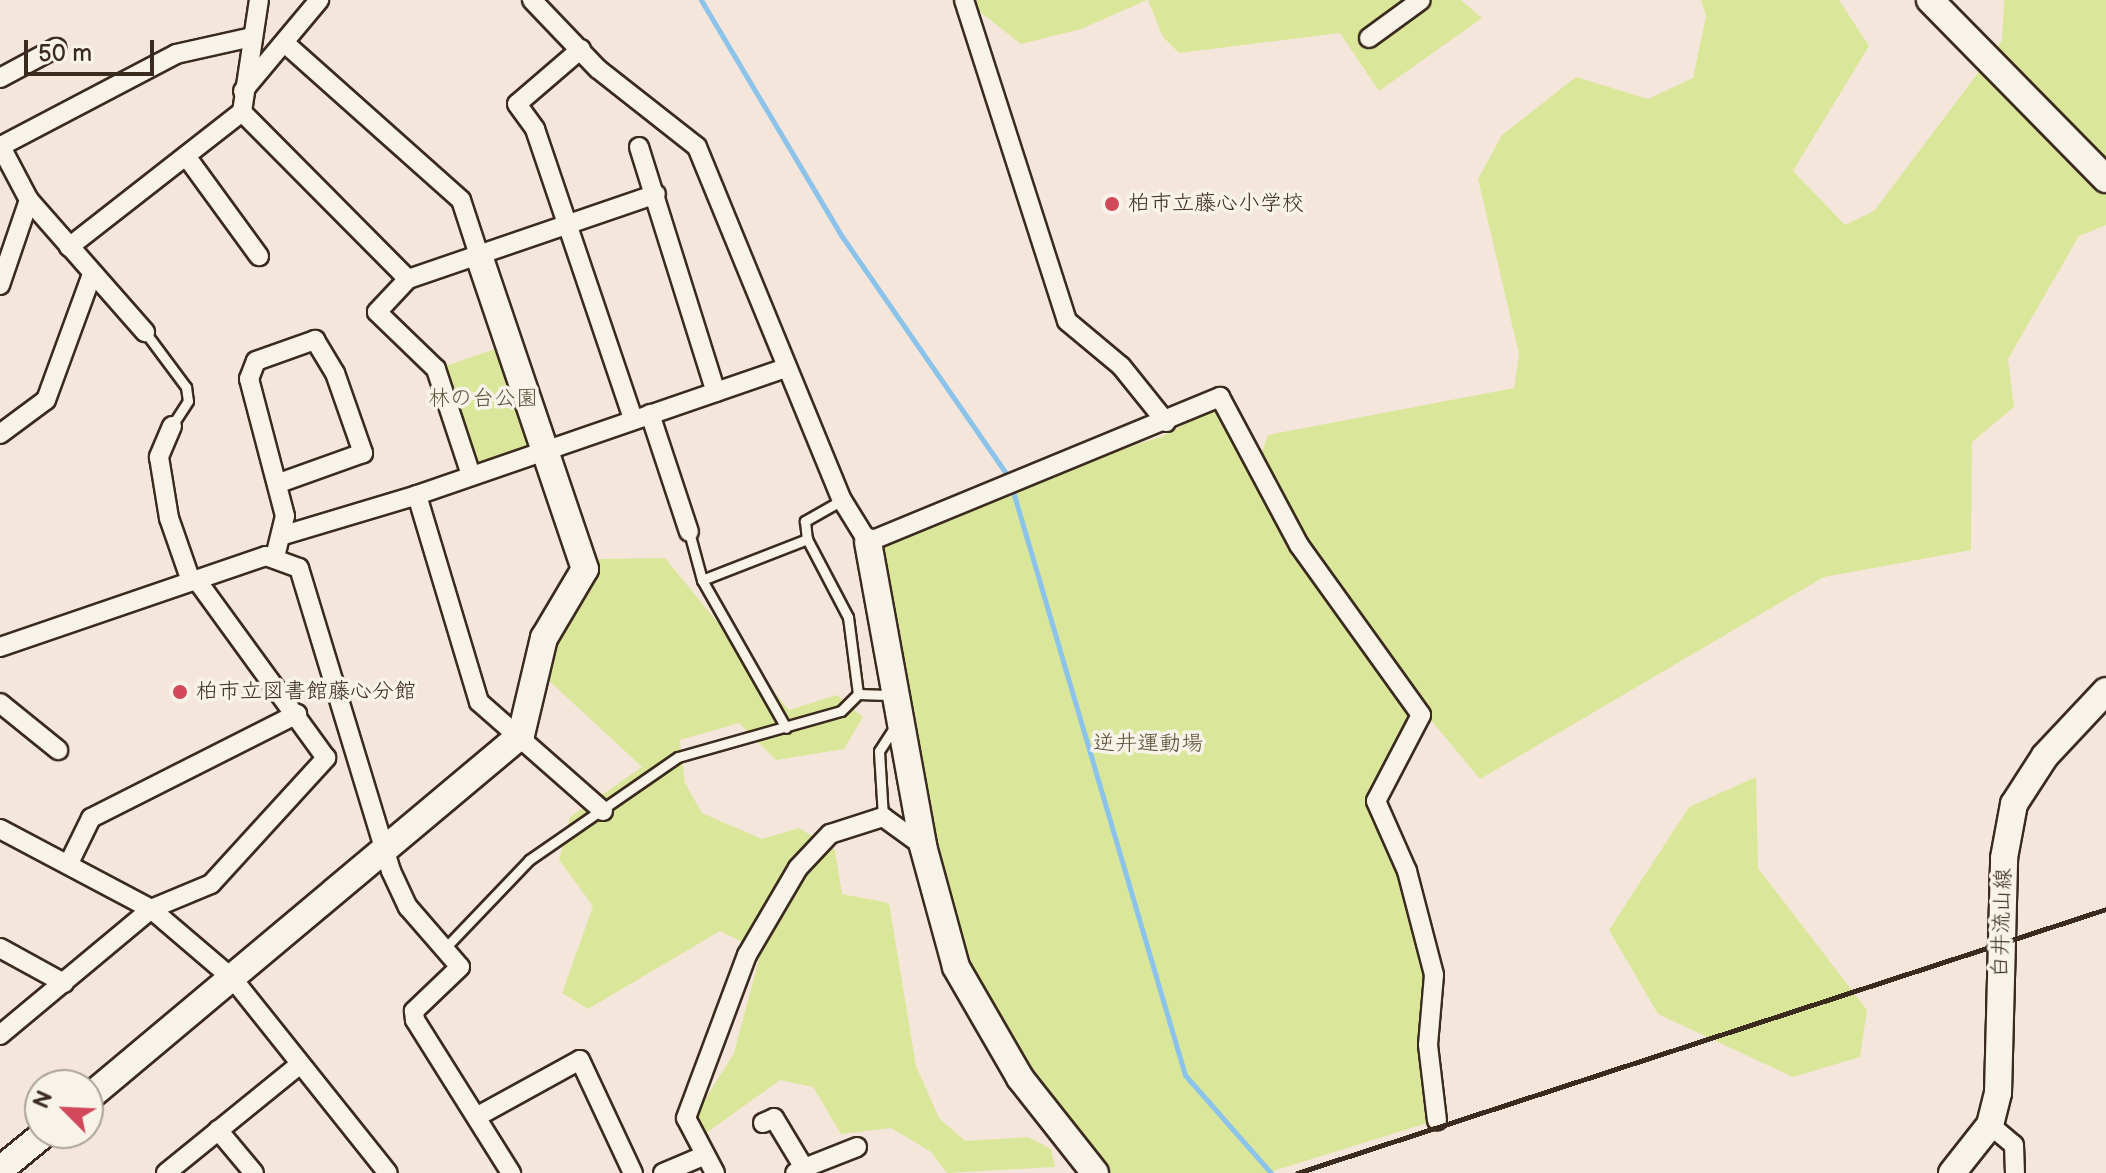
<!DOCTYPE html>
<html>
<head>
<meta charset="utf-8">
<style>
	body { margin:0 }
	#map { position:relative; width:2106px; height:1173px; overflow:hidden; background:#f5e6db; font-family:"Balsamiq Sans","Klee One",sans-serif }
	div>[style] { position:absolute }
	.green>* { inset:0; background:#dae79a }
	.stream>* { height:5px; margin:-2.5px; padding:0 2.5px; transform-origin:2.5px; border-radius:2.5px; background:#8cc3ea }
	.roads { filter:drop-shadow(2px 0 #3b2a1e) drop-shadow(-2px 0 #3b2a1e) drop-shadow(0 2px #3b2a1e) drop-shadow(0 -2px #3b2a1e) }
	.lane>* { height:9px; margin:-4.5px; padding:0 4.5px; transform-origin:4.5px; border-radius:4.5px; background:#f7f3e8 }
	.street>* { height:18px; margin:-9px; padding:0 9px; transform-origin:9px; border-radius:9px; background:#f7f3e8 }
	.secondary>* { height:26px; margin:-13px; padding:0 13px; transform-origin:13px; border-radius:13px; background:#f7f3e8 }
	.rail>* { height:5px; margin:-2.5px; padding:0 2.5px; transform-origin:2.5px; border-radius:2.5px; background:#3b2a1e }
	.dots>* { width:22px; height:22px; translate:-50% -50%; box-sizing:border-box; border:4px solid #f7f3e8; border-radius:50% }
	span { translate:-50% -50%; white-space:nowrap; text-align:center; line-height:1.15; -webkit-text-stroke:7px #f7f3e8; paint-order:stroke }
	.poi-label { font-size:22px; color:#3b2a1e }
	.left { translate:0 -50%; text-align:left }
	.park-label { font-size:22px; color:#5b5037 }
	.street-label { font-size:22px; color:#3b2a1e }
	.north { position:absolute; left:24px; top:1069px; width:80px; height:80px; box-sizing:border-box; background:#f7f3e8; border:2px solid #aca397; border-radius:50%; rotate:294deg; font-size:22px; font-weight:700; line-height:32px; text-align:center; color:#3b2a1e }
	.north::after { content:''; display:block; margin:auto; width:28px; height:36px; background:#d1495b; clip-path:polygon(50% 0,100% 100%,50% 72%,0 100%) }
	.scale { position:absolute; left:24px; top:40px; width:130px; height:36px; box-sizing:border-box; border:4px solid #3b2a1e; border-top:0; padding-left:10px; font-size:24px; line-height:28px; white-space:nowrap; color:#3b2a1e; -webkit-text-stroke:6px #f7f3e8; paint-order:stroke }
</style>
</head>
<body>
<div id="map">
	<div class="green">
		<div style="clip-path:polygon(965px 0,1147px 0,1081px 29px,1021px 44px)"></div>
		<div style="clip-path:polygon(1148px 0,1461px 0,1482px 18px,1379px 91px,1340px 33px,1179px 53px,1163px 37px)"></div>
		<div style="clip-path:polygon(1701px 0,1839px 0,1869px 46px,1793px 171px,1845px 225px,1874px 211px,2002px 41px,2004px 0,2106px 0,2106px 225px,2079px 236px,2008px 359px,2014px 407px,1972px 442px,1971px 550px,1824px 577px,1480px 779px,1415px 701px,1378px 815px,1407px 871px,1434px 975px,1437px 1120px,1267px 1173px,1095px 1173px,956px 967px,868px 542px,992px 491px,1163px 436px,1215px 407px,1255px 472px,1268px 435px,1514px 388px,1519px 354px,1478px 179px,1502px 135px,1576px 77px,1648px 99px,1693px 78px,1706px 16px)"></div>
		<div style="clip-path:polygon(498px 348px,529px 438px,523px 450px,475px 466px,440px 368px)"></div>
		<div style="clip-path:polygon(665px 558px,789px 710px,837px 695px,863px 717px,844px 749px,776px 760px,739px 723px,680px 740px,685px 783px,702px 813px,762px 839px,799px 828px,835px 850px,842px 894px,889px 903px,916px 1066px,939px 1118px,965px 1141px,1028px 1137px,1051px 1149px,1055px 1167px,947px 1173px,931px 1152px,891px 1128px,841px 1134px,813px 1087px,780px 1080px,702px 1136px,696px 1114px,734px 1053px,761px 951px,720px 931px,588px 1009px,562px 993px,593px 906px,559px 860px,570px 817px,642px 767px,545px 677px,567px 606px,599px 559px)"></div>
		<div style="clip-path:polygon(1756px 777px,1758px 868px,1867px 1010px,1860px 1057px,1793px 1077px,1658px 1014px,1609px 930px,1689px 807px)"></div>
	</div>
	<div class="stream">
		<div style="left:701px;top:0;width:274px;rotate:59.2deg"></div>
		<div style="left:841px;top:235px;width:295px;rotate:55.3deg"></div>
		<div style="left:1012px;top:488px;width:612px;rotate:73.58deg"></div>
		<div style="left:1185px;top:1075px;width:130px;rotate:48.7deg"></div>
	</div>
	<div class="roads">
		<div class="lane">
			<div style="left:145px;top:332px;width:69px;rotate:53.3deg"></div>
			<div style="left:186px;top:387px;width:14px;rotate:82deg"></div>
			<div style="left:188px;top:401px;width:30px;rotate:123deg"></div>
			<div style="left:842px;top:500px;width:43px;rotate:150.4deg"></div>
			<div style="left:805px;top:521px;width:18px;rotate:84deg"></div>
			<div style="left:807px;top:539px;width:88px;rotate:62.3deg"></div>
			<div style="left:848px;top:617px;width:78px;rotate:82.6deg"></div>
			<div style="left:689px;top:532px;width:50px;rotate:74.8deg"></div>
			<div style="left:702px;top:580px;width:170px;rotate:60.4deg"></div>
			<div style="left:702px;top:580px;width:113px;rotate:-21.3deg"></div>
			<div style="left:883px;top:817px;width:66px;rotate:-93.5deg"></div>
			<div style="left:879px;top:751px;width:33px;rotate:-57deg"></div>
			<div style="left:446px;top:947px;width:120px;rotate:-46.3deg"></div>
			<div style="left:529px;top:860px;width:181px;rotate:-34.7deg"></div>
			<div style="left:678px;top:757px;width:169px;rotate:-15.8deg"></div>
			<div style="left:841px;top:711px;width:24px;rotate:-45deg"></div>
			<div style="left:858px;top:694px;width:37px;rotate:2deg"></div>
		</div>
		<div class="street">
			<div style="left:532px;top:0;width:95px;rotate:46.3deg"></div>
			<div style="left:598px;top:69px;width:126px;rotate:38.2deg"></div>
			<div style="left:697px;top:147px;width:382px;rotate:67.7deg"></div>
			<div style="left:842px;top:500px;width:49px;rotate:58.2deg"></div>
			<div style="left:868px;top:542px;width:381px;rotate:-22.4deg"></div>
			<div style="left:1220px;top:397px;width:168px;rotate:61.9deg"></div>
			<div style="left:1299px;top:545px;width:209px;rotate:54.3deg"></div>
			<div style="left:1421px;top:715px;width:97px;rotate:117.6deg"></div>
			<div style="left:1376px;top:801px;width:77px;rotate:66.1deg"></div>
			<div style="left:1407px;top:871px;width:107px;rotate:75.4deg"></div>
			<div style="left:1434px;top:975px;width:70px;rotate:94.9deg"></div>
			<div style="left:1428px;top:1045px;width:76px;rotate:83.2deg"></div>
			<div style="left:964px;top:0;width:337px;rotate:72.2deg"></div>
			<div style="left:1067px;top:321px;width:70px;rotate:39.8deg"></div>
			<div style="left:1121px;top:366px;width:72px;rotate:51.2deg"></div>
			<div style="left:1369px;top:38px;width:64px;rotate:-36.2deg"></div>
			<div style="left:287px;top:45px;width:233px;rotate:41.7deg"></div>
			<div style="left:461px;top:200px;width:58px;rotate:71.9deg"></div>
			<div style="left:581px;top:49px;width:84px;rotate:139.3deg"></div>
			<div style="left:517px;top:104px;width:31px;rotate:54deg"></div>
			<div style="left:535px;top:129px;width:306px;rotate:71.3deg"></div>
			<div style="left:0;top:78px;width:64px;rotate:-28.2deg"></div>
			<div style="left:243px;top:91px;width:119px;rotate:-50.1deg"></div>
			<div style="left:242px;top:112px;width:235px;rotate:45.2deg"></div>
			<div style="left:0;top:145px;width:62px;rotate:62.2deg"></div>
			<div style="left:29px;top:200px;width:176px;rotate:48.7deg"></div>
			<div style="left:1px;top:146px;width:198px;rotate:-27.7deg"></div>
			<div style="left:176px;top:54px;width:78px;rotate:-12.6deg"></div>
			<div style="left:639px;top:147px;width:257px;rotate:72.6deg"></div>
			<div style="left:186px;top:156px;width:124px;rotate:53.9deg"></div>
			<div style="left:69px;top:247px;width:219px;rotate:-38deg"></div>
			<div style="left:242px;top:112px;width:113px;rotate:-81.4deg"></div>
			<div style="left:0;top:285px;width:90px;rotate:-71.2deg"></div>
			<div style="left:650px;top:414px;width:124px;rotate:71.7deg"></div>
			<div style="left:172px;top:426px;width:34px;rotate:113deg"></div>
			<div style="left:159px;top:457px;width:62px;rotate:80.7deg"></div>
			<div style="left:169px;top:518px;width:67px;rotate:70.8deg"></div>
			<div style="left:0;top:434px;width:57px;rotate:-36.5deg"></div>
			<div style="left:46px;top:400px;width:134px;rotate:-69.9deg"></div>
			<div style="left:471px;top:475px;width:112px;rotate:-108.3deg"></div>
			<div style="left:436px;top:369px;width:82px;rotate:-136deg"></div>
			<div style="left:377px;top:312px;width:45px;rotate:-46.8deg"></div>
			<div style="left:408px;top:279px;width:262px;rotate:-18.9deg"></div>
			<div style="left:284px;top:535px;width:139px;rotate:-16.7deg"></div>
			<div style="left:275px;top:557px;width:42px;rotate:-76.3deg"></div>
			<div style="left:285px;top:516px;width:142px;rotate:-104.7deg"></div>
			<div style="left:249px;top:379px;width:19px;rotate:-69deg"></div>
			<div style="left:256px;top:361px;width:63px;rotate:-19.6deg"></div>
			<div style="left:315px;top:340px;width:39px;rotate:59deg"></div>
			<div style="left:335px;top:373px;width:85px;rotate:70.7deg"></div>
			<div style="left:363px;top:453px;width:89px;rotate:160.3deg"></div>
			<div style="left:0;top:647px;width:281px;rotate:-18.9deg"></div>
			<div style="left:266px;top:556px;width:35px;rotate:20deg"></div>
			<div style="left:299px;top:568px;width:317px;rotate:73.1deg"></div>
			<div style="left:391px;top:871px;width:40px;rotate:65deg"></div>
			<div style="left:408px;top:907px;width:79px;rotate:49.1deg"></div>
			<div style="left:460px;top:967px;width:64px;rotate:136.3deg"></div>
			<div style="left:414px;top:1011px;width:9px;rotate:84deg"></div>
			<div style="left:415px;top:1020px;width:181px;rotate:57.9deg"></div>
			<div style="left:0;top:703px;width:75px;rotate:39deg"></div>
			<div style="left:603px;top:811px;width:165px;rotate:-138.7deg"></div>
			<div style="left:479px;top:702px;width:216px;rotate:-106.7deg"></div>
			<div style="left:417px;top:495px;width:390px;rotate:-19deg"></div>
			<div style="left:0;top:829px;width:171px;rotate:27.9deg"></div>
			<div style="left:151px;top:909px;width:108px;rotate:40.5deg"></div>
			<div style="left:233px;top:979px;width:248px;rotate:51.4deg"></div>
			<div style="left:69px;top:863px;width:50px;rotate:-63.9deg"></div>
			<div style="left:91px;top:818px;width:231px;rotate:-26.8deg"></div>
			<div style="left:0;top:948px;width:73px;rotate:28.7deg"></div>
			<div style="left:0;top:1035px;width:197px;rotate:-39.8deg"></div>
			<div style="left:151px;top:909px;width:65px;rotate:-22.6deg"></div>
			<div style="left:211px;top:884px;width:171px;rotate:-47.6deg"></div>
			<div style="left:326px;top:758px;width:221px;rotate:-126deg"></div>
			<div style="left:478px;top:1116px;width:116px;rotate:-28.8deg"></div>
			<div style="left:580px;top:1060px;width:125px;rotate:64.9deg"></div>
			<div style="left:763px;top:1123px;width:12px;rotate:-24deg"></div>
			<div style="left:774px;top:1118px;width:58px;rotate:59deg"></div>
			<div style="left:804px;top:1168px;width:10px;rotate:151deg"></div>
			<div style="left:1990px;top:1125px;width:31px;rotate:40deg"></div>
			<div style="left:2014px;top:1145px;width:28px;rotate:88deg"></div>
			<div style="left:218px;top:1130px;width:56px;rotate:50.1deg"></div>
			<div style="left:804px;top:1168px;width:57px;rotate:-21.6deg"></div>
			<div style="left:166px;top:1173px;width:173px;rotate:-39.1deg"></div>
			<div style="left:663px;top:1173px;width:43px;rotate:-23deg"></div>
			<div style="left:715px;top:1173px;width:62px;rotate:-117.8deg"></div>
			<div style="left:686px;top:1118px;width:174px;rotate:-69.5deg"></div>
			<div style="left:747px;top:955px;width:101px;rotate:-59.6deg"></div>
			<div style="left:798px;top:868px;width:47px;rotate:-46.7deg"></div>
			<div style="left:830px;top:834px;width:56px;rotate:-17.8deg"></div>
			<div style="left:883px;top:817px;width:49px;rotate:35.9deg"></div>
		</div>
		<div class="secondary">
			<div style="left:1930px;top:0;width:251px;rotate:45.5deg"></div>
			<div style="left:868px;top:542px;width:309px;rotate:79.7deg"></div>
			<div style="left:923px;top:846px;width:125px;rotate:74.7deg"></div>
			<div style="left:956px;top:967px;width:128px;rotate:60deg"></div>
			<div style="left:1020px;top:1078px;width:121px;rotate:51.7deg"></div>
			<div style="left:88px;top:1098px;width:565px;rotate:-39.97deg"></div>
			<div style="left:521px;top:735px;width:100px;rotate:-76.7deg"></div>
			<div style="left:544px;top:638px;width:80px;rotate:-59.3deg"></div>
			<div style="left:585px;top:569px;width:331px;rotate:-108.7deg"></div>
			<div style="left:0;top:1170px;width:58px;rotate:-39.4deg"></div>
			<div style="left:1952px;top:1173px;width:61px;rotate:-51.6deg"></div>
			<div style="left:1990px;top:1125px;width:33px;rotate:-76deg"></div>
			<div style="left:1998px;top:1093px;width:235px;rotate:-88.5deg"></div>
			<div style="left:2004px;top:858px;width:55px;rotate:-79.5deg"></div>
			<div style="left:2014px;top:804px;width:57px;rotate:-57.1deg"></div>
			<div style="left:2045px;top:756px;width:89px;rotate:-46.8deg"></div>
		</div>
	</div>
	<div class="rail">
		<div style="left:1297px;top:1173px;width:851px;rotate:-18.07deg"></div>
	</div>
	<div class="dots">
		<div style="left:1112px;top:204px;background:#d1495b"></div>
		<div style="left:180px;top:692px;background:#d1495b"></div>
	</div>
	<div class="poi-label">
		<span class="left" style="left:1128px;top:204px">柏市立藤心小学校</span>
		<span class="left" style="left:196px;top:692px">柏市立図書館藤心分館</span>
	</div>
	<div class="park-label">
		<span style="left:483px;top:399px">林の台公園</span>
		<span style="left:1148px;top:744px">逆井運動場</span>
	</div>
	<div class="street-label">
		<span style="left:2002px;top:923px;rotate:-88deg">白井流山線</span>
	</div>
	<div class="north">N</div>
	<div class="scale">50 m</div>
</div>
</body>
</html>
